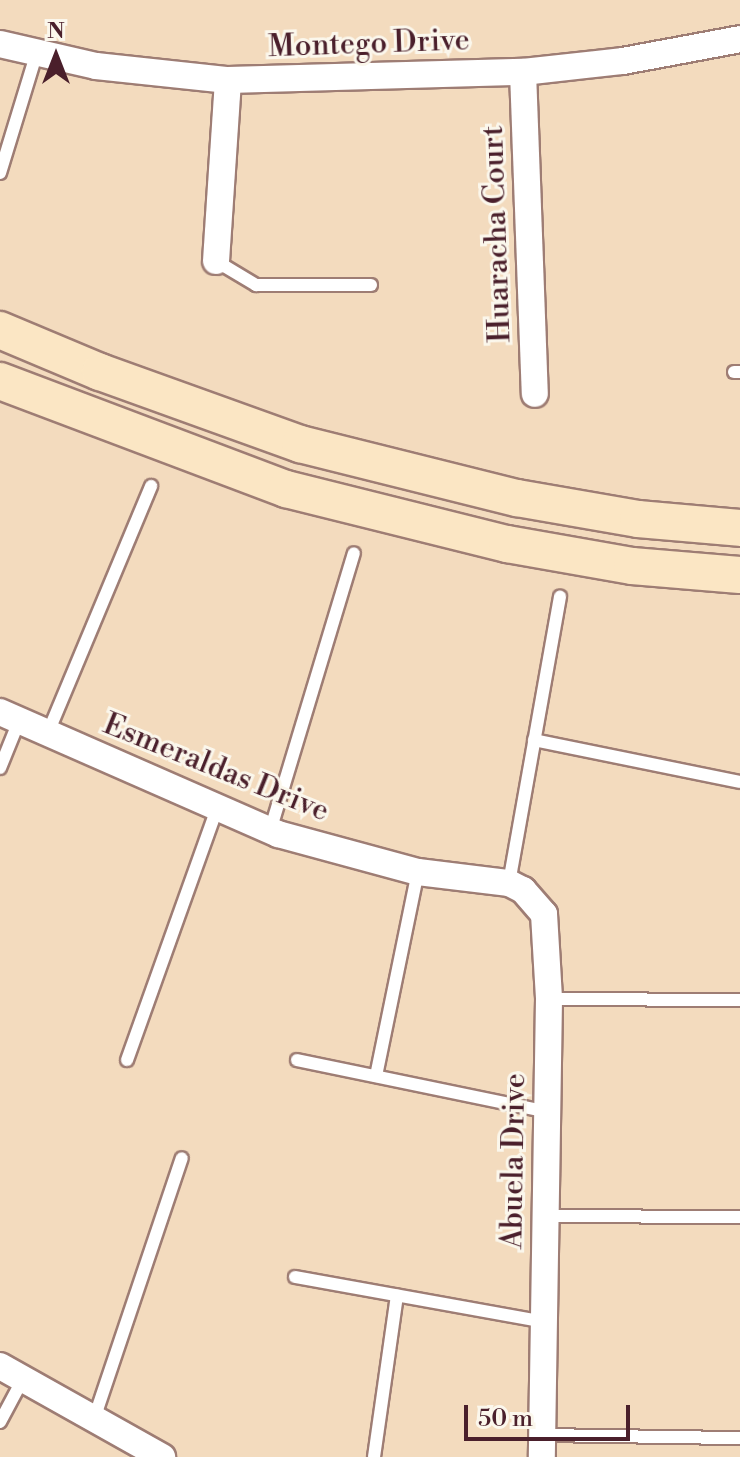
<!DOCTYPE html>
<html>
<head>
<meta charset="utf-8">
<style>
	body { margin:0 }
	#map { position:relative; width:740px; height:1457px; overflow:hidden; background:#f3dbbe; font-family:"Libre Bodoni",serif }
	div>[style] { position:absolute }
	.roads { filter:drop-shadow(2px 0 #9e7d74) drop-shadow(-2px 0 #9e7d74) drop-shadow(0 2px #9e7d74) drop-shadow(0 -2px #9e7d74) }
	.service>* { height:12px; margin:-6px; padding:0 6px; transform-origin:6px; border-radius:6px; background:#fff }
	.minor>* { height:26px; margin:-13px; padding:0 13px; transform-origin:13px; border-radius:13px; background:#fff }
	.secondary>* { height:36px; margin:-18px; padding:0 18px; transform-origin:18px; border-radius:18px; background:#fbe6c4 }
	span { translate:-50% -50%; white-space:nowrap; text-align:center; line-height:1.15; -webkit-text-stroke:6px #fbf7ec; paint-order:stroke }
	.street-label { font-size:30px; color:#4a1f2b }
	.north { position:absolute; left:16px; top:16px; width:80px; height:80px; -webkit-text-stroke:6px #fbf7ec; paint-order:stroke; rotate:0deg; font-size:22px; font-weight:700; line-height:32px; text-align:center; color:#4a1f2b }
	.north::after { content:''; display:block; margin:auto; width:28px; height:36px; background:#4a1f2b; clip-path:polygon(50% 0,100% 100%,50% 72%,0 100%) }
	.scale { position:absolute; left:464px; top:1405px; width:166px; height:36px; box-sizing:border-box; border:4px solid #4a1f2b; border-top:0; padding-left:10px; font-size:24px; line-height:28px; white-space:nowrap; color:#4a1f2b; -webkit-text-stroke:6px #fbf7ec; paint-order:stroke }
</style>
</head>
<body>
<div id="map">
	<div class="roads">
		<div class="service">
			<div style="left:0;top:173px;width:127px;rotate:-73deg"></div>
			<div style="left:216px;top:261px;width:47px;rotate:31deg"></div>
			<div style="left:256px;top:285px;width:115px"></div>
			<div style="left:734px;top:372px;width:6px"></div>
			<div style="left:47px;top:735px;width:270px;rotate:-67.3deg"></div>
			<div style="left:534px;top:740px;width:210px;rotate:11.5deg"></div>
			<div style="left:0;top:768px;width:51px;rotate:-68deg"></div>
			<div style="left:270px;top:831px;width:290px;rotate:-73.2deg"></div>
			<div style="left:509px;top:883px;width:291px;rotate:-79.9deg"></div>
			<div style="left:549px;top:999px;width:191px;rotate:0.3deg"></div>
			<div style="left:127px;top:1060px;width:268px;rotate:-70.3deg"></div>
			<div style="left:297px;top:1060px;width:255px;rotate:11.7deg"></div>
			<div style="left:376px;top:1076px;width:208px;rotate:-78.4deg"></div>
			<div style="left:544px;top:1216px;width:196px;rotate:0.3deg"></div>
			<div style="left:295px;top:1277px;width:253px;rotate:10.2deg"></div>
			<div style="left:94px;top:1419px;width:275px;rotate:-71.4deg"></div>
			<div style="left:0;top:1422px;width:49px;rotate:-61.9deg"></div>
			<div style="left:542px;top:1435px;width:198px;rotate:0.9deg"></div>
			<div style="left:374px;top:1457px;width:163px;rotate:-81.9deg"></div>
		</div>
		<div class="minor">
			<div style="left:0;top:44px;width:98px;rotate:12.9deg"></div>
			<div style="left:96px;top:66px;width:133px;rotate:6.1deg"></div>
			<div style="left:228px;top:80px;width:295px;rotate:-1.6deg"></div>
			<div style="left:523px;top:72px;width:101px;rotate:-6.3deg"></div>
			<div style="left:623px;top:61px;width:119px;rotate:-10.6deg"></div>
			<div style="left:523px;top:72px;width:322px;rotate:87.9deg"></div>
			<div style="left:216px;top:261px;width:181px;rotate:-86.2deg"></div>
			<div style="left:0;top:712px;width:304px;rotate:23.7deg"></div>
			<div style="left:278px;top:834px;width:145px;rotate:15.2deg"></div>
			<div style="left:418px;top:872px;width:92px;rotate:6.9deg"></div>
			<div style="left:509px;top:883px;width:16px;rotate:27deg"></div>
			<div style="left:523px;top:890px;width:32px;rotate:49deg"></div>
			<div style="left:544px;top:914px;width:85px;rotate:86.6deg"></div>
			<div style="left:549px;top:999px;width:458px;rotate:90.9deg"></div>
			<div style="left:0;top:1366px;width:186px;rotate:29.3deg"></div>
		</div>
		<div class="secondary">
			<div style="left:0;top:330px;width:108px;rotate:22.8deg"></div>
			<div style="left:100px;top:372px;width:213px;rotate:19.8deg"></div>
			<div style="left:300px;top:444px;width:224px;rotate:14deg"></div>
			<div style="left:517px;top:498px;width:123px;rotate:9.8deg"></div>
			<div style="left:638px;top:519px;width:102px;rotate:5deg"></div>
			<div style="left:0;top:381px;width:306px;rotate:20.7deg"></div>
			<div style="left:286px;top:489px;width:228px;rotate:14deg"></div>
			<div style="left:507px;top:544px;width:127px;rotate:10deg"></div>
			<div style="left:632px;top:566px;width:108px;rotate:4.8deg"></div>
		</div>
	</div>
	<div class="street-label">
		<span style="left:369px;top:44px;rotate:-2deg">Montego Drive</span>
		<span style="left:497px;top:234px;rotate:-92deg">Huaracha Court</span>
		<span style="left:216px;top:768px;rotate:22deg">Esmeraldas Drive</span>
		<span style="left:514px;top:1161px;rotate:-89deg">Abuela Drive</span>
	</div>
	<div class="north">N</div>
	<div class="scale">50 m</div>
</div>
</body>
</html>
